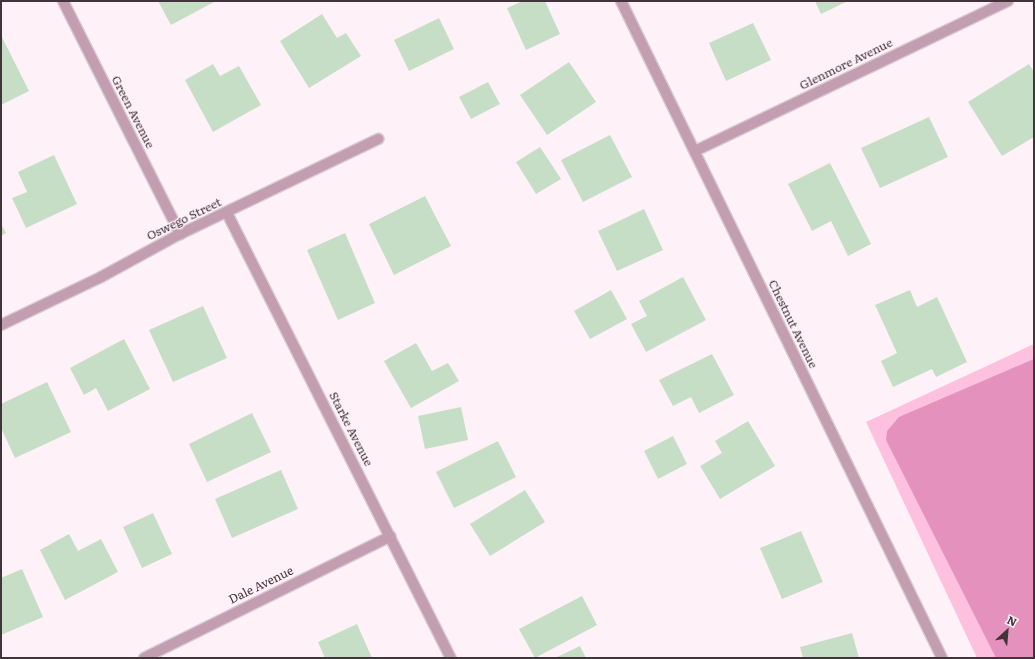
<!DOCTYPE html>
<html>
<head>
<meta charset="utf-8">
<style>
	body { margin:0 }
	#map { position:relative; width:1035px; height:659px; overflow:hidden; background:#fef1f7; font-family:Literata,serif }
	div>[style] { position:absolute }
	.green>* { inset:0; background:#fec0df }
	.forest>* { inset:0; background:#e591bd }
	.building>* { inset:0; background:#c7dec6 }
	.roads { filter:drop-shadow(1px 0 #d8cbd1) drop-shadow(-1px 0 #d8cbd1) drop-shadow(0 1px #d8cbd1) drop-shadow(0 -1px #d8cbd1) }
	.minor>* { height:10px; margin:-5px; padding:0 5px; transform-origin:5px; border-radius:5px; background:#c39db0 }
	span { translate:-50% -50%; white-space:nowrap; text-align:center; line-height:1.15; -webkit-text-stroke:3px #fef1f7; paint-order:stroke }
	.street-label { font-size:12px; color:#41353b }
	.frame { position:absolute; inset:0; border:2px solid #41353b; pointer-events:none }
	.north { position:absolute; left:987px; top:611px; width:40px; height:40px; -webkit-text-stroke:3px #fef1f7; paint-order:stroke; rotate:26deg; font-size:11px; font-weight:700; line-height:16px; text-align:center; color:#41353b }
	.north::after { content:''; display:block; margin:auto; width:14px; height:18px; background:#41353b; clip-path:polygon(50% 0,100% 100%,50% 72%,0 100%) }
</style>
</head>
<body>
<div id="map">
	<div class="green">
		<div style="clip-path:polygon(1034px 344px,1034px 658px,977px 658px,866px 422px)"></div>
	</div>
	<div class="forest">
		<div style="clip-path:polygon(1034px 359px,1034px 658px,996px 658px,886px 440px,887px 431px,899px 417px)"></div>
	</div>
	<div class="building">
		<div style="clip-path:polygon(158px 1px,216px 1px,171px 25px)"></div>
		<div style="clip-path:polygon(523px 1px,545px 1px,560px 34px,526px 50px,507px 8px)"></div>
		<div style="clip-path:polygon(815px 1px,848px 1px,821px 14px)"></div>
		<div style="clip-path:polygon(322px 14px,337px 38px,346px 33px,361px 56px,309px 88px,280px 41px)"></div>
		<div style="clip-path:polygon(439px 18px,454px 49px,409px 71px,394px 40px)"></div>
		<div style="clip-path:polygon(753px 23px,771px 60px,726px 81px,709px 43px)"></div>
		<div style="clip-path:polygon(1px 35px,29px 91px,1px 105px)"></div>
		<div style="clip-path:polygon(569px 62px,596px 102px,547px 135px,520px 95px)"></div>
		<div style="clip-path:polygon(213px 64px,220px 76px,239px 66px,261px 105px,213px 132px,185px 80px)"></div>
		<div style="clip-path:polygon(1029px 64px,1034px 72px,1034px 137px,1002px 156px,968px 102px)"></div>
		<div style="clip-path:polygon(488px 82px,500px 104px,471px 119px,459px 97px)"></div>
		<div style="clip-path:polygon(929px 117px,948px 157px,880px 188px,861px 148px)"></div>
		<div style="clip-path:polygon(610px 135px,632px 177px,583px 202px,561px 160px)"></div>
		<div style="clip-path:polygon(540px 147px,561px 179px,536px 194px,516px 162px)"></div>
		<div style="clip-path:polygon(54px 155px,77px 204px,26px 228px,12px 198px,27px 192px,18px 172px)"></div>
		<div style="clip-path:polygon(830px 163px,871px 244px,848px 256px,831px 221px,812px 231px,788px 184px)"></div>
		<div style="clip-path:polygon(425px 196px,451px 246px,394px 275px,369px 224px)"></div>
		<div style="clip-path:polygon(644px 209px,663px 250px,617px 271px,598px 231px)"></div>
		<div style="clip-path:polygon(1px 224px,6px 233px,1px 236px)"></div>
		<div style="clip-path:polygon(345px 233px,375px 303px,338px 320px,307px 250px)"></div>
		<div style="clip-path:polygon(683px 277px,706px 320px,646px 352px,631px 324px,647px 316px,639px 301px)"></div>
		<div style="clip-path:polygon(611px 290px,627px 319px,590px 339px,574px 311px)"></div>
		<div style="clip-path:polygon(910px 290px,917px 307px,937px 297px,967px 362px,936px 377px,932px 369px,893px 387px,881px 361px,897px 353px,875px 305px)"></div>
		<div style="clip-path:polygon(203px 306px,227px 358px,173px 382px,149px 330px)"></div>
		<div style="clip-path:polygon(124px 339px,150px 389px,108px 411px,96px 388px,84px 395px,70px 368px)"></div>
		<div style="clip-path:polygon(416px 343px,432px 371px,448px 363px,459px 381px,411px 408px,384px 361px)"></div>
		<div style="clip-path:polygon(712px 354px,734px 395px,699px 413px,691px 397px,673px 406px,659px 380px)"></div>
		<div style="clip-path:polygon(47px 382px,71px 432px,15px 458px,1px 428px,1px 404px)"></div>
		<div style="clip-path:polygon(461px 407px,468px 440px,425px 449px,418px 416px)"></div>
		<div style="clip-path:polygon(252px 413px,271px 452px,207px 482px,189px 444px)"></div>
		<div style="clip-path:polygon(748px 421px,775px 466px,720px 499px,700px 466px,722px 453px,715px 441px)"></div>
		<div style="clip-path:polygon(673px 436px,687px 464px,658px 479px,644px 451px)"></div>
		<div style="clip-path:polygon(498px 441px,516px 477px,454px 508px,436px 472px)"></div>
		<div style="clip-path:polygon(281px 470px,298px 509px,232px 538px,215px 499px)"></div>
		<div style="clip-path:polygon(525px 490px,545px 522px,490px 556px,470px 524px)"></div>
		<div style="clip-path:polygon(153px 513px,172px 554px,142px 568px,123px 527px)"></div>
		<div style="clip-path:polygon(801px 531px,823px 582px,782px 599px,760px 548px)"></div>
		<div style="clip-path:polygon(69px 534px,78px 551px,101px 539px,118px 572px,65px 600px,40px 550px)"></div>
		<div style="clip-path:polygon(22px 569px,43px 617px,1px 635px,1px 578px)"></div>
		<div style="clip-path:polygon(582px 596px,597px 625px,535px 658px,519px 629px)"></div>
		<div style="clip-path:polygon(357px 624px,372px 658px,325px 658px,318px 642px)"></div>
		<div style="clip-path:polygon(852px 633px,859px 658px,803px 658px,800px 647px)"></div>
		<div style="clip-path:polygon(580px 646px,586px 658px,555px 658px)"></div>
	</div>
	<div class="roads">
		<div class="minor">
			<div style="left:63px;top:1px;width:261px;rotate:63.3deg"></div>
			<div style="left:621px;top:1px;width:731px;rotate:63.96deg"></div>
			<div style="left:695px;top:151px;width:347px;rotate:-25.6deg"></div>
			<div style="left:227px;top:213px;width:498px;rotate:63.3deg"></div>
			<div style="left:1px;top:325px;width:111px;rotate:-25.6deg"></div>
			<div style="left:101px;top:277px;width:90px;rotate:-28.6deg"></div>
			<div style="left:180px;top:234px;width:220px;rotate:-25.6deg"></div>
			<div style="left:144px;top:658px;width:275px;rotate:-26.3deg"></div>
		</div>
	</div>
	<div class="street-label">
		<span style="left:846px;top:64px;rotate:-26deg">Glenmore Avenue</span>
		<span style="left:133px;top:112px;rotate:63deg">Green Avenue</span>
		<span style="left:184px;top:219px;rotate:-26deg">Oswego Street</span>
		<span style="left:793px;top:324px;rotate:64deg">Chestnut Avenue</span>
		<span style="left:351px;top:429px;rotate:63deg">Starke Avenue</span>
		<span style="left:261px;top:585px;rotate:-26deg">Dale Avenue</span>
	</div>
	<div class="frame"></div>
	<div class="north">N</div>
</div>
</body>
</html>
